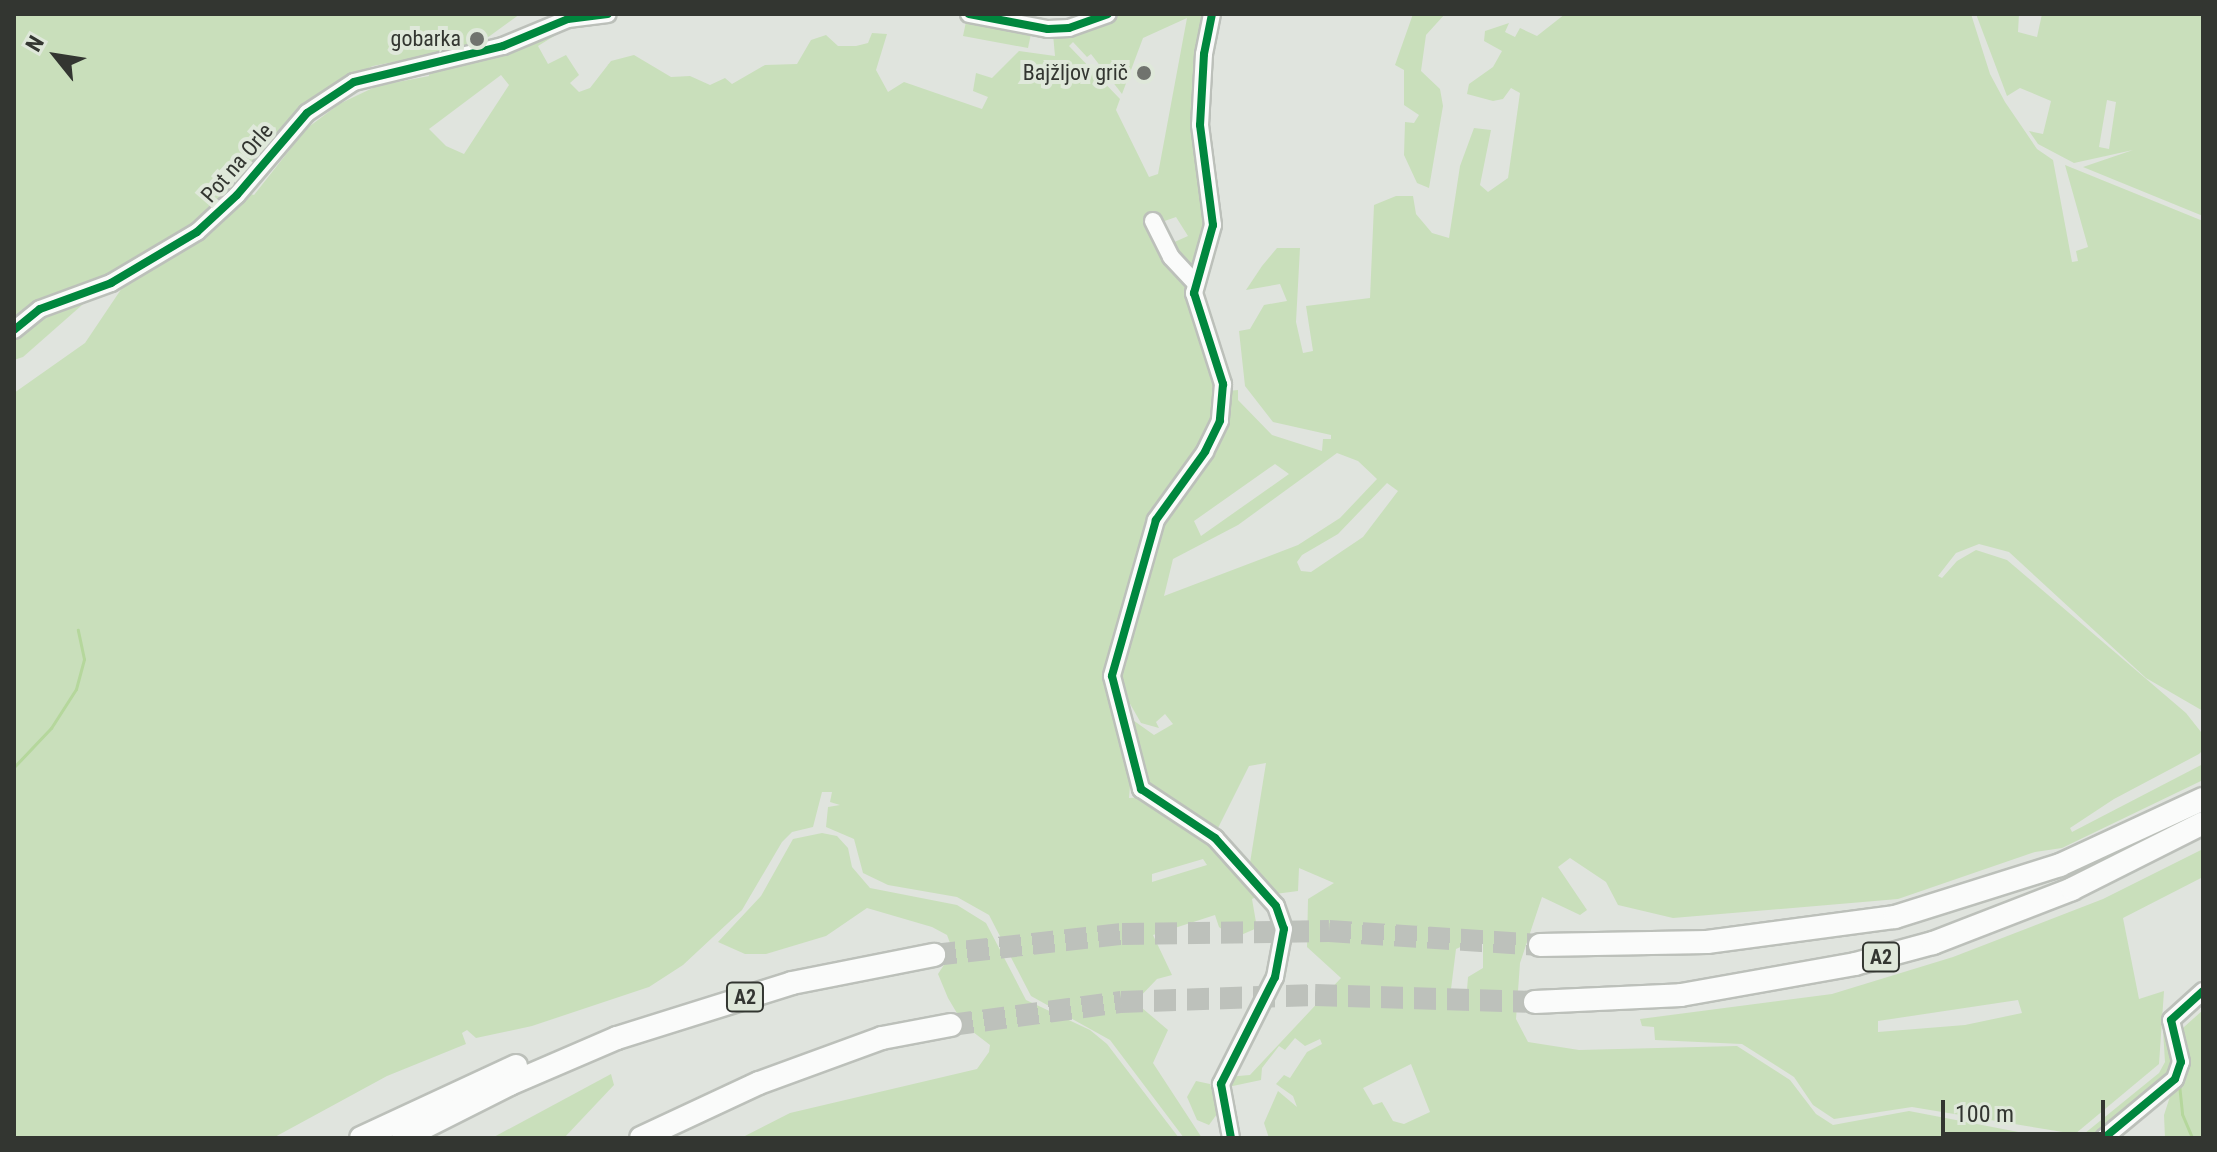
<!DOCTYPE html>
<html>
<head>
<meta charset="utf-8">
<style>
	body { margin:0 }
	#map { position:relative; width:2217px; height:1152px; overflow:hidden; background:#e0e4de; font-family:"Roboto Condensed",sans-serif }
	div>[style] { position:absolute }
	.green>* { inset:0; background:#c9dfbb }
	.stream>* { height:3px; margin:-1.5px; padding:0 1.5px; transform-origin:1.5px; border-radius:1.5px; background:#b5d79c }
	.highway-tunnel>* { height:22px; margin-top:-11px; transform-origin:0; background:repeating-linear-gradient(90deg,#bdc1bb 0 22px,transparent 0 33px) }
	.roads { filter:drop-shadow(2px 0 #bcc0ba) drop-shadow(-2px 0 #bcc0ba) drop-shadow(0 2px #bcc0ba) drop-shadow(0 -2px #bcc0ba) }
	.minor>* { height:16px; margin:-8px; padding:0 8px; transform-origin:8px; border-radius:8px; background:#fafbfa }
	.highway>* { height:22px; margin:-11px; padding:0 11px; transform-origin:11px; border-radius:11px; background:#fafbfa }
	.cycleway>* { height:8px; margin:-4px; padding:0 4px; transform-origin:4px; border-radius:4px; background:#00873e }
	.dots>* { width:22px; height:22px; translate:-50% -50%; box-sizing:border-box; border:4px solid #dfe8da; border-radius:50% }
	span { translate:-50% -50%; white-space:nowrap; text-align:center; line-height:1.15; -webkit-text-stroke:8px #dfe8da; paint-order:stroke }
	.shield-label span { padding:2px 6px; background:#dfe8da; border:2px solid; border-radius:6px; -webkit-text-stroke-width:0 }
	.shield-label { font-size:20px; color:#333631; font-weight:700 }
	.poi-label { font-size:22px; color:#333631 }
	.right { translate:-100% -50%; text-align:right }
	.street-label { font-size:22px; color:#333631 }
	.frame { position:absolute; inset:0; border:16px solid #333631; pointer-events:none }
	.north { position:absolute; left:16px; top:16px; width:80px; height:80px; -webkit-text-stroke:6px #dfe8da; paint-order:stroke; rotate:300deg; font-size:22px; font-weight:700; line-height:32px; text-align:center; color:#333631 }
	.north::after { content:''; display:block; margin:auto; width:28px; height:36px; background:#333631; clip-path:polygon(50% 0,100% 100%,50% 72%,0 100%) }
	.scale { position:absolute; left:1941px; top:1100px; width:164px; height:36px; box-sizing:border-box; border:4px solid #333631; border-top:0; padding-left:10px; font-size:24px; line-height:28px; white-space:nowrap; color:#333631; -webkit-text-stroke:6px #dfe8da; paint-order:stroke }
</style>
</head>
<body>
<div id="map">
	<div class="green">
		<div style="clip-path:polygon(14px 14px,520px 14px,476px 46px,373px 66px,338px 82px,293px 119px,204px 221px,116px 273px,61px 294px,14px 322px)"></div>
		<div style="clip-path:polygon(evenodd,1118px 14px,1209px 14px,1203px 41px,1209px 212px,1192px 279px,1183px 280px,1216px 375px,1215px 422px,1157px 507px,1111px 652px,1131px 774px,1129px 798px,1144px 797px,1201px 832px,1261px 895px,1252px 899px,1257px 928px,1241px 935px,1232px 937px,1219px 927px,1215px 915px,1153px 935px,1172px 975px,1157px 979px,1135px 1002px,1168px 1030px,1153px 1063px,1202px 1138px,1184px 1138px,1110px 1040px,1031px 996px,989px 915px,957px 897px,888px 885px,863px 873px,854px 839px,826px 827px,828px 807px,840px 805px,830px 802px,832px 792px,822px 792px,813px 827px,792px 832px,782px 842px,742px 910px,683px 965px,649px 987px,532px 1026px,476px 1038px,467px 1030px,462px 1033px,466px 1044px,387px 1076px,273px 1138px,14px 1138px,14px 393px,85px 343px,128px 279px,163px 262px,247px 193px,254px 195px,306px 129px,339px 104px,377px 86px,429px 76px,430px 68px,557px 29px,559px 33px,538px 46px,548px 64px,566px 55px,579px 75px,570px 83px,579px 92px,590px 88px,611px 61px,634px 55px,671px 77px,690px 76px,710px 85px,725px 78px,732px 84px,765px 65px,797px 64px,811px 40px,826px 35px,838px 46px,856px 46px,868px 43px,872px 33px,887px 34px,876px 70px,888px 92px,904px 82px,982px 109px,988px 97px,973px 91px,976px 73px,992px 78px,1019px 51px,1055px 56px,1053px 34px,1118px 14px,1187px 18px,1158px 174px,1149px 177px,1116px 110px,1120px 99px,1069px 46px,1073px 42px,1087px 57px,1091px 54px,1122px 94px,1143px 38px,1187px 18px,1118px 14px,501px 75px,509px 85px,464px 154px,446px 146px,429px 129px,501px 75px,1118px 14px,1176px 217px,1188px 236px,1170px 244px,1156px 224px,1176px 217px,1118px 14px,1203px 859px,1207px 865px,1152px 882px,1152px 874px,1203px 859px)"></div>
		<div style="clip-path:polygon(1413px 14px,1445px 14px,1426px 35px,1421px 71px,1440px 89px,1443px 106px,1429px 188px,1417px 183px,1404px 155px,1405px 122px,1414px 123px,1419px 115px,1404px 105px,1404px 70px,1395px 65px)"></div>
		<div style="clip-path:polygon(evenodd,1565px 14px,1971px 14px,1990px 74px,2005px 102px,2037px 149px,2053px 160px,2072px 262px,2078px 261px,2076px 251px,2088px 247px,2065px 165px,2203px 221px,2203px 711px,2146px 678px,2009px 552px,1979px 544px,1956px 553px,1938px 576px,1942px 578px,1957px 561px,1976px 550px,2007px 560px,2186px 713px,2201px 732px,2203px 750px,2199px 754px,2114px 799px,2070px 828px,2072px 832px,2203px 764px,2203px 780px,2062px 848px,2035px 852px,1898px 899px,1673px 918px,1618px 905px,1606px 882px,1570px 858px,1558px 867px,1587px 910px,1580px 915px,1542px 897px,1520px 963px,1516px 1019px,1528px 1042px,1579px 1050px,1737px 1046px,1790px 1080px,1816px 1114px,1833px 1125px,1909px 1111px,2050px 1138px,1269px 1138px,1264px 1123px,1278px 1091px,1297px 1107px,1293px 1096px,1276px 1084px,1284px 1075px,1290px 1078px,1307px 1052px,1322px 1044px,1320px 1039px,1305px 1046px,1295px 1038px,1285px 1050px,1279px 1046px,1262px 1068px,1261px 1080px,1228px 1087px,1227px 1077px,1250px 1075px,1341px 978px,1307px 947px,1308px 899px,1334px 883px,1299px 868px,1298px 891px,1275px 894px,1249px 869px,1266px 763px,1249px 766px,1215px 834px,1142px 781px,1130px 718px,1154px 735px,1173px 724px,1165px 714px,1156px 722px,1159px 728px,1141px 723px,1117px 681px,1152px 548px,1227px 391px,1238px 390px,1238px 400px,1272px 435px,1322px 451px,1323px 439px,1331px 439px,1331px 435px,1273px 422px,1245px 386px,1239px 331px,1250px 329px,1264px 305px,1287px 301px,1280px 284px,1246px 290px,1262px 266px,1277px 248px,1300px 248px,1296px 322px,1303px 353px,1313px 351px,1306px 306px,1370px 298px,1374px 205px,1396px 196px,1413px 196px,1416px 214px,1432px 233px,1449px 238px,1460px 166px,1474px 128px,1491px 130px,1480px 185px,1488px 192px,1508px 178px,1520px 93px,1511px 88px,1503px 99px,1493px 101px,1467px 94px,1469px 84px,1493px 67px,1502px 51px,1484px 41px,1485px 31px,1509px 23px,1505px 32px,1515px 37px,1520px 28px,1537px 36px,1565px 14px,1337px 453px,1358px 461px,1377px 479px,1340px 518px,1298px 545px,1164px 596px,1173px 559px,1238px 525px,1337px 453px,1565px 14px,1275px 464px,1289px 474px,1201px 536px,1194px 521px,1275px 464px,1565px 14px,1387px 483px,1398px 491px,1363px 537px,1311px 572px,1301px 571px,1297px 562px,1302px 555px,1338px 534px,1387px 483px,1565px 14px,1483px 937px,1483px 968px,1468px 977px,1466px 1003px,1449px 1005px,1456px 949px,1483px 937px,1565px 14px,1411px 1064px,1430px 1112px,1404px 1124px,1393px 1121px,1382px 1102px,1373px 1105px,1363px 1088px,1411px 1064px)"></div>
		<div style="clip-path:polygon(evenodd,1976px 14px,2019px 14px,2018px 32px,2037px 37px,2042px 14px,2203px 14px,2203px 216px,2083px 167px,2133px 150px,2074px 163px,2038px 144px,2029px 131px,2043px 134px,2051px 101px,2020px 88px,2007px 96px,1976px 14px,2107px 100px,2116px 102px,2109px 149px,2099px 147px,2107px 100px)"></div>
		<div style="clip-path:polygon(967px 17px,1032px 29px,1028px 48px,963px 36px)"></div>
		<div style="clip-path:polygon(90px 298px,23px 357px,14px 360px,14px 337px,61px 303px)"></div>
		<div style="clip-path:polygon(822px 833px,837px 836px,848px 848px,852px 867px,870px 888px,957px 905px,986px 923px,1026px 1000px,1090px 1030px,1107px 1044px,1179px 1138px,741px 1138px,790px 1113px,977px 1069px,989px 1052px,990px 1045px,964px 1025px,948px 998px,938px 974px,953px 951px,947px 935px,932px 927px,867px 908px,826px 936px,766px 954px,745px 954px,718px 942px,761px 896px,793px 839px)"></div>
		<div style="clip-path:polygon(evenodd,2203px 849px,2203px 877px,2123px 918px,2139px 999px,2164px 991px,2159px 1064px,2075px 1134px,1912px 1107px,1834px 1119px,1813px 1105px,1794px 1077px,1742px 1044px,1655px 1040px,1654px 1027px,1642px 1026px,1640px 1019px,1832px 994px,1953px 957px,2103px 899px,2203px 849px,2018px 1000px,2022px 1013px,1965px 1025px,1878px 1032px,1878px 1021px,2018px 1000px)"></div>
		<div style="clip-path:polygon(2203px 1010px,2203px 1138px,2165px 1138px,2164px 1115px,2176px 1078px,2175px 1035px)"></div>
		<div style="clip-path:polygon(2163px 1030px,2173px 1058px,2169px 1076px,2098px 1138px,2079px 1138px,2159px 1073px,2165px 1062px)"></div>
		<div style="clip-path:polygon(611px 1074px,614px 1085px,564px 1138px,492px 1138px)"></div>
		<div style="clip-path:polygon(1196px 1081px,1210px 1084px,1213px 1095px,1217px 1114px,1209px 1125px,1197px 1120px,1187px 1097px)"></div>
	</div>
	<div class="stream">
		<div style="left:14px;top:767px;width:54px;rotate:-46.5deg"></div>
		<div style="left:51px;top:728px;width:46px;rotate:-57.3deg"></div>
		<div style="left:76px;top:689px;width:31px;rotate:-75deg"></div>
		<div style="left:84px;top:659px;width:30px;rotate:-102deg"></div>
		<div style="left:2179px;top:1084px;width:30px;rotate:84deg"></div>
		<div style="left:2182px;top:1114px;width:26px;rotate:67deg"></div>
	</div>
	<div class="highway-tunnel">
		<div style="left:934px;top:955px;width:189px;rotate:-6.4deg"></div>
		<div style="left:1122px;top:934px;width:207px;rotate:-0.8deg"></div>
		<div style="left:1329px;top:931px;width:211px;rotate:3.8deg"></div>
		<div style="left:951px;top:1025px;width:172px;rotate:-7.7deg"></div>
		<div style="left:1121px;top:1002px;width:194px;rotate:-2.1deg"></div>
		<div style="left:1315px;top:995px;width:220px;rotate:1.8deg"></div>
	</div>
	<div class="roads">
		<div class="minor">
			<div style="left:969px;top:14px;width:80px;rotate:10.8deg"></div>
			<div style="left:1048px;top:29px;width:21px;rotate:-3deg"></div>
			<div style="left:1069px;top:28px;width:41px;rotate:-19.7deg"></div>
			<div style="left:1212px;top:14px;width:41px;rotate:101.3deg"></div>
			<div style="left:1204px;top:54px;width:71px;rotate:93.2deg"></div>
			<div style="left:1200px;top:125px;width:101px;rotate:82.6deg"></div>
			<div style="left:1213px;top:225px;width:71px;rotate:105.6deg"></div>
			<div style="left:1194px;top:293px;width:96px;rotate:72.3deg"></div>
			<div style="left:1223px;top:384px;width:37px;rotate:95deg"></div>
			<div style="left:1220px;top:421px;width:34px;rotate:116deg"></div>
			<div style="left:1205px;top:452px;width:84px;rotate:125.8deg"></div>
			<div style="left:1156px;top:520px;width:162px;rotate:105.8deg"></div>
			<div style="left:1112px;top:676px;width:117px;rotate:75.6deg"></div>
			<div style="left:1141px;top:789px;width:89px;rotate:33.5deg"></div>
			<div style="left:1215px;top:838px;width:91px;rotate:48.1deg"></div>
			<div style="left:1276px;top:906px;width:24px;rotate:71deg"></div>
			<div style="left:1284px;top:929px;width:49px;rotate:100.6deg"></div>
			<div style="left:1275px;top:977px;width:120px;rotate:116.8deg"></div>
			<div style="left:1221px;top:1084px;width:55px;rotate:79.5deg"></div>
			<div style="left:1153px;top:221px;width:40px;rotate:63.4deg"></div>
			<div style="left:1171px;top:257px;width:34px;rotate:47deg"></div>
			<div style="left:14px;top:330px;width:33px;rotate:-39deg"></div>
			<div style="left:40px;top:309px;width:76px;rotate:-20.1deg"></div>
			<div style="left:111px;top:283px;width:100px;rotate:-30.7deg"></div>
			<div style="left:197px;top:232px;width:54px;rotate:-42.8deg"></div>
			<div style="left:237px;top:195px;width:108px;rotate:-49.5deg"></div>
			<div style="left:307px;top:113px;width:56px;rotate:-33.4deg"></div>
			<div style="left:354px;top:82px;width:153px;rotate:-13.6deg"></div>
			<div style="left:503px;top:46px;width:70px;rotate:-22.6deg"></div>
			<div style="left:568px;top:19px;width:40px;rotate:-7.1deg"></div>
			<div style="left:2104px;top:1138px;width:92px;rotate:-39.7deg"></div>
			<div style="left:2175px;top:1079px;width:18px;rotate:-71deg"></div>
			<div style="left:2181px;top:1062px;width:43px;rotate:-103.4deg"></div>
			<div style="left:2171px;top:1020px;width:43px;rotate:-42.2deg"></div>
		</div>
		<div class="highway">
			<div style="left:1540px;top:945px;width:167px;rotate:-1deg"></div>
			<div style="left:1707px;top:942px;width:190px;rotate:-7.6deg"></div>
			<div style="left:1895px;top:917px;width:173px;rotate:-17.5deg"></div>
			<div style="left:2060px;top:865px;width:157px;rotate:-24.8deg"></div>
			<div style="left:1535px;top:1002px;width:146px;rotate:-2.7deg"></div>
			<div style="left:1681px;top:995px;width:177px;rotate:-10.1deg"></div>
			<div style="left:1855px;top:964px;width:81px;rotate:-15.1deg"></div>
			<div style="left:1933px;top:943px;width:149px;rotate:-21.2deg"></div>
			<div style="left:2072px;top:889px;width:147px;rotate:-26.7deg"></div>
			<div style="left:361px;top:1138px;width:171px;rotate:-24.9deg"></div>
			<div style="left:403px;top:1138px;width:120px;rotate:-26.8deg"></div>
			<div style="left:510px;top:1084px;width:116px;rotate:-23.3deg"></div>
			<div style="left:617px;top:1038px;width:183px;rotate:-17.4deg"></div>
			<div style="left:792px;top:983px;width:145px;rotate:-11.2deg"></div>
			<div style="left:641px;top:1138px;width:130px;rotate:-25deg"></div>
			<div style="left:759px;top:1083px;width:131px;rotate:-20.1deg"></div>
			<div style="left:882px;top:1038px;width:70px;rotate:-10.7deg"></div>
		</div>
	</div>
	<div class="cycleway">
		<div style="left:969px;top:14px;width:80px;rotate:10.8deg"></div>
		<div style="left:1048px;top:29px;width:21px;rotate:-3deg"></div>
		<div style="left:1069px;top:28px;width:41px;rotate:-19.7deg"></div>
		<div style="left:1212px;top:14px;width:41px;rotate:101.3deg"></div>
		<div style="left:1204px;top:54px;width:71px;rotate:93.2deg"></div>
		<div style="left:1200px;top:125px;width:101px;rotate:82.6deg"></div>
		<div style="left:1213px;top:225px;width:71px;rotate:105.6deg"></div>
		<div style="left:1194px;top:293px;width:96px;rotate:72.3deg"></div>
		<div style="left:1223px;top:384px;width:37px;rotate:95deg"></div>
		<div style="left:1220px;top:421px;width:34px;rotate:116deg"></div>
		<div style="left:1205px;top:452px;width:84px;rotate:125.8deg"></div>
		<div style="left:1156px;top:520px;width:162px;rotate:105.8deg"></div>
		<div style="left:1112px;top:676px;width:117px;rotate:75.6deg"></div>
		<div style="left:1141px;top:789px;width:89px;rotate:33.5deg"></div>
		<div style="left:1215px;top:838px;width:91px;rotate:48.1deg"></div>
		<div style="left:1276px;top:906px;width:24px;rotate:71deg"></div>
		<div style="left:1284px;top:929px;width:49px;rotate:100.6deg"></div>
		<div style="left:1275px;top:977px;width:120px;rotate:116.8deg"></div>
		<div style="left:1221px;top:1084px;width:55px;rotate:79.5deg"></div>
		<div style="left:14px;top:330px;width:33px;rotate:-39deg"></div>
		<div style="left:40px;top:309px;width:76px;rotate:-20.1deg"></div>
		<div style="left:111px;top:283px;width:100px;rotate:-30.7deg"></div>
		<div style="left:197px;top:232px;width:54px;rotate:-42.8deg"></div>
		<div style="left:237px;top:195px;width:108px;rotate:-49.5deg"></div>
		<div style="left:307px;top:113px;width:56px;rotate:-33.4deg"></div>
		<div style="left:354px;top:82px;width:153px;rotate:-13.6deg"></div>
		<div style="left:503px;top:46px;width:70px;rotate:-22.6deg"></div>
		<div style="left:568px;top:19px;width:40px;rotate:-7.1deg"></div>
		<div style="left:2104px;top:1138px;width:92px;rotate:-39.7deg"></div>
		<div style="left:2175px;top:1079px;width:18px;rotate:-71deg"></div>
		<div style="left:2181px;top:1062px;width:43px;rotate:-103.4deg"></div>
		<div style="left:2171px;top:1020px;width:43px;rotate:-42.2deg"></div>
	</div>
	<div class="dots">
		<div style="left:477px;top:39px;background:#70736e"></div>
		<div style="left:1144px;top:73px;background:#70736e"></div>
	</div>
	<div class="shield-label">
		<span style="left:1881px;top:957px">A2</span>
		<span style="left:745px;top:997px">A2</span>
	</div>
	<div class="poi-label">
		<span class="right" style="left:461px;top:39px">gobarka</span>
		<span class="right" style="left:1128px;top:73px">Bajžljov grič</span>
	</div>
	<div class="street-label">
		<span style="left:237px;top:163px;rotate:-49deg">Pot na Orle</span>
	</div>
	<div class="frame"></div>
	<div class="north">N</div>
	<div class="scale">100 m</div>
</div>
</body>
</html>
